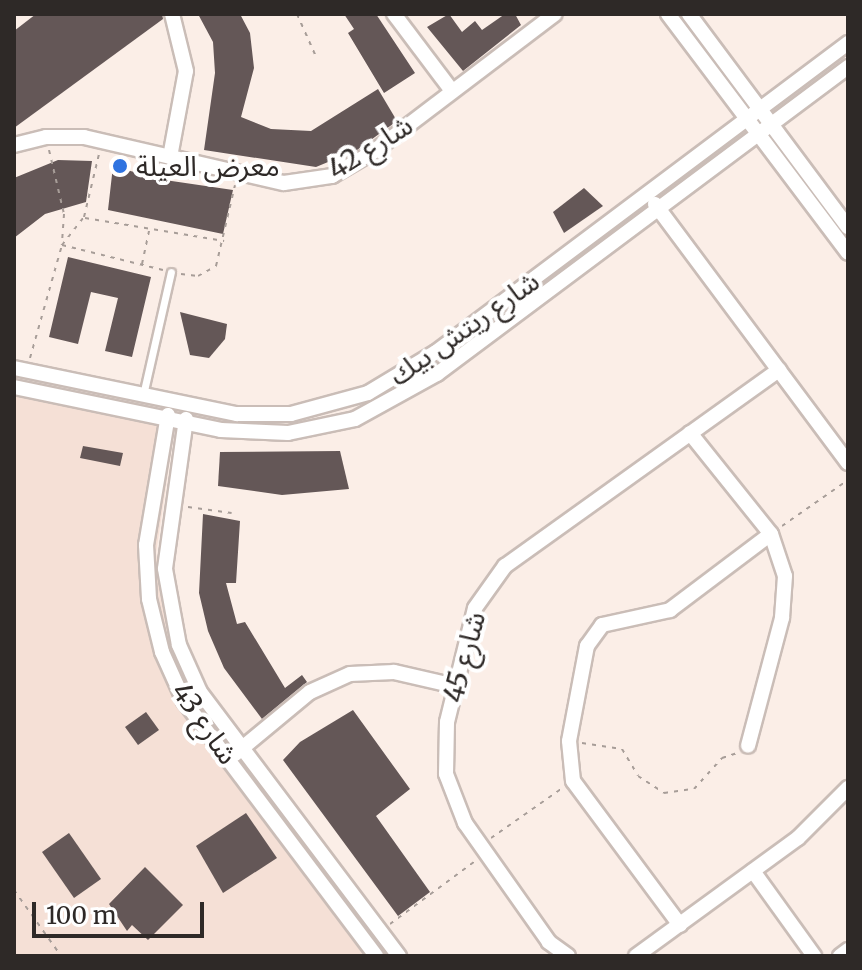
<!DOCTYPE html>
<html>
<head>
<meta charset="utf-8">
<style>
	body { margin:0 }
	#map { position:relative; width:862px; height:970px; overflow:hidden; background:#fbeee7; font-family:Merriweather,"Noto Sans Arabic",serif }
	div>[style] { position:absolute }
	.built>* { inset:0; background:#f5e0d6 }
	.building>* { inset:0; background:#645757 }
	.path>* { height:2px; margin-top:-1px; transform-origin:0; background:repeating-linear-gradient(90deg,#a79d98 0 4px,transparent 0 10px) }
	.roads { filter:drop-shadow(2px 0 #cabdb7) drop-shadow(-2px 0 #cabdb7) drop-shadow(0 2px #cabdb7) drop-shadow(0 -2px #cabdb7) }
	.service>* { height:7px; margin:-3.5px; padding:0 3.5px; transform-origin:3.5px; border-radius:3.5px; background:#fff }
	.minor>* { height:14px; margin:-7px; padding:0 7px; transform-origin:7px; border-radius:7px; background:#fff }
	.dots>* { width:22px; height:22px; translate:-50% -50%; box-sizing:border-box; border:4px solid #fff; border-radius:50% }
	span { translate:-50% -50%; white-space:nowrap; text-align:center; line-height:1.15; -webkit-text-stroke:8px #fff; paint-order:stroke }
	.street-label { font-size:28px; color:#2e2927 }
	.poi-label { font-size:28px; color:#2e2927 }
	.left { translate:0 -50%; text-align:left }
	.frame { position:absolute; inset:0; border:16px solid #2e2927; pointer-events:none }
	.scale { position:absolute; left:32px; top:902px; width:172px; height:36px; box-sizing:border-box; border:4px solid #2e2927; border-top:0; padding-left:10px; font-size:24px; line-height:28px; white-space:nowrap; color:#2e2927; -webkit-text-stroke:6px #fff; paint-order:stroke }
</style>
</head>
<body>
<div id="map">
	<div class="built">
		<div style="clip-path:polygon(14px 378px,177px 413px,156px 553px,173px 654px,205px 715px,387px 956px,14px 956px)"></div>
	</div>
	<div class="building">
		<div style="clip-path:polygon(36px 14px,162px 14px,163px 19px,14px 128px,14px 31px)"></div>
		<div style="clip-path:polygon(198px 14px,240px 14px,250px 33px,254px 68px,241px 117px,271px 129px,311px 131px,378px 89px,397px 121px,357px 150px,316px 167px,204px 150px,215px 73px,213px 42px)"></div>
		<div style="clip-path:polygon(344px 14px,376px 14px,415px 73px,384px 93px,348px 33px,354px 29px)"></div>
		<div style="clip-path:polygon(449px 14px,462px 32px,475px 21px,482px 30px,505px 14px,515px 14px,521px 25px,463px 71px,427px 27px)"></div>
		<div style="clip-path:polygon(58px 160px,92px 161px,86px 202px,45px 214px,14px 238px,14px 178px)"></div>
		<div style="clip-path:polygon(149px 162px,158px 179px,233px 190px,223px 234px,108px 210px,113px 166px,141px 174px)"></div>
		<div style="clip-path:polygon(584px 188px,603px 206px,564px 233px,553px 212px)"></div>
		<div style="clip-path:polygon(68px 257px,151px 277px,132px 357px,105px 351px,118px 298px,91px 292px,78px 344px,49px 337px)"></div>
		<div style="clip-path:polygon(180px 312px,227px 324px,225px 339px,209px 358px,190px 355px)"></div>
		<div style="clip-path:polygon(83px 446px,123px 453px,120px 466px,80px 458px)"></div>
		<div style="clip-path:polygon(340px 451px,349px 489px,282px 495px,218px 486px,220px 452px)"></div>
		<div style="clip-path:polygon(203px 514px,240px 521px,236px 583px,226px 583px,237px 624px,245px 622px,285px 688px,302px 675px,307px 682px,262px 719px,224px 668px,208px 631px,199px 593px)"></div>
		<div style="clip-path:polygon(353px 710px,410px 789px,376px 816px,430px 892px,398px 916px,283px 760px,300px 742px)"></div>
		<div style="clip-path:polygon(146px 712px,159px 730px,138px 745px,125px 727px)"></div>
		<div style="clip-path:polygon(246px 813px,277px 858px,223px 893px,196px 846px)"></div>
		<div style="clip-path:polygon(69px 833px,101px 879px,74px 898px,42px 852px)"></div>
		<div style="clip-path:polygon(145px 867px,183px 905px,148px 940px,132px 925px,127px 931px,109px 904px)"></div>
	</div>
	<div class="path">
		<div style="left:297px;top:14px;width:49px;rotate:66deg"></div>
		<div style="left:49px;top:150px;width:66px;rotate:76.8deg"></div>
		<div style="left:64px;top:214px;width:31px;rotate:94deg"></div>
		<div style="left:62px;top:245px;width:104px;rotate:13.9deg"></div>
		<div style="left:85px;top:218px;width:141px;rotate:9.4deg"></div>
		<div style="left:142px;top:264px;width:38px;rotate:-78deg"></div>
		<div style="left:181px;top:274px;width:17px;rotate:7deg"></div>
		<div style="left:198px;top:276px;width:21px;rotate:-29deg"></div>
		<div style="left:216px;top:266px;width:83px;rotate:-76.8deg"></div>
		<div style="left:30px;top:358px;width:117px;rotate:-74.2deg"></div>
		<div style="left:62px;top:245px;width:36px;rotate:-52deg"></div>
		<div style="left:84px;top:217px;width:65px;rotate:-76.6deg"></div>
		<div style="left:188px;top:507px;width:44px;rotate:7.8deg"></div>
		<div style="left:782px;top:526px;width:80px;rotate:-34.9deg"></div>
		<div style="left:582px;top:743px;width:40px;rotate:8.5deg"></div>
		<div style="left:622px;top:749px;width:31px;rotate:59deg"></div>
		<div style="left:638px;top:776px;width:31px;rotate:33deg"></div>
		<div style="left:664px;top:793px;width:30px;rotate:-8deg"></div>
		<div style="left:694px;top:789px;width:42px;rotate:-47.9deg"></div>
		<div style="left:722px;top:758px;width:16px;rotate:-18deg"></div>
		<div style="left:491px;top:838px;width:85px;rotate:-35deg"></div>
		<div style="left:14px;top:890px;width:81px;rotate:54.5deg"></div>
		<div style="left:390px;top:924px;width:106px;rotate:-36.5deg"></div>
	</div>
	<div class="roads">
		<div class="service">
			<div style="left:143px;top:395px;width:126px;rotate:-77.2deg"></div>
		</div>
		<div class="minor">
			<div style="left:394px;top:14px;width:96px;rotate:53deg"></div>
			<div style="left:668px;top:14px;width:299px;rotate:53deg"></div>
			<div style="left:689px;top:14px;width:266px;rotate:53.3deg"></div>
			<div style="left:14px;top:145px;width:33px;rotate:-14deg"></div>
			<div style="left:46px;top:137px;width:38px"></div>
			<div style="left:84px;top:137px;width:205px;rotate:13deg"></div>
			<div style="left:284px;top:183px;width:49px;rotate:-8.3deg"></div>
			<div style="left:332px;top:176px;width:48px;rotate:-30.3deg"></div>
			<div style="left:373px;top:152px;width:228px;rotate:-37.2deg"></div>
			<div style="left:170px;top:157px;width:87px;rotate:-79.5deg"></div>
			<div style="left:186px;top:71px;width:59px;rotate:-103.8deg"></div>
			<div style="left:655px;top:204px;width:323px;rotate:53.3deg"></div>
			<div style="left:14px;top:368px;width:228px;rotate:11.7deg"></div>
			<div style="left:237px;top:414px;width:54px"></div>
			<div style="left:291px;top:414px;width:80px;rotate:-15.3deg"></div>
			<div style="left:368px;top:393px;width:79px;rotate:-31.1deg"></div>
			<div style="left:436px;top:352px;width:515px;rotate:-36.87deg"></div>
			<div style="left:14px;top:387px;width:211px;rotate:11.7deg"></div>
			<div style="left:221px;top:430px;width:67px;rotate:2.6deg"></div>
			<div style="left:288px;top:433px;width:68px;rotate:-11.8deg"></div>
			<div style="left:355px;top:419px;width:94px;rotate:-28.8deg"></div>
			<div style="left:437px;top:374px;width:513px;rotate:-36.76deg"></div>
			<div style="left:168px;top:415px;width:132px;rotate:99.6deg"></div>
			<div style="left:146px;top:545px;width:54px;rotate:86.8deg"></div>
			<div style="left:149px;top:599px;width:55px;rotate:76.2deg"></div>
			<div style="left:162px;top:652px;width:54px;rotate:65.8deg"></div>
			<div style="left:184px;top:701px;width:319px;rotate:53deg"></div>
			<div style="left:186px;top:419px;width:151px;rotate:98deg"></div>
			<div style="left:165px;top:569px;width:77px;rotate:79.6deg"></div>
			<div style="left:179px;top:645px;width:51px;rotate:65.9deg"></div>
			<div style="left:200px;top:692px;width:331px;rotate:53deg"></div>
			<div style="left:690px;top:433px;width:129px;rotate:51.3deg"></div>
			<div style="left:771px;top:534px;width:44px;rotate:71.6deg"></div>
			<div style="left:785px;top:576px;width:42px;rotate:94.1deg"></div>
			<div style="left:782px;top:618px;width:132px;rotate:104.9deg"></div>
			<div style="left:235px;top:754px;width:97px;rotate:-39.6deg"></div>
			<div style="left:310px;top:692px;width:44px;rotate:-24.2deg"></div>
			<div style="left:350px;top:674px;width:44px;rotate:-2.6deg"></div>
			<div style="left:394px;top:672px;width:63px;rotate:12.9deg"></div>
			<div style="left:753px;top:871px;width:105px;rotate:54.3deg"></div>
			<div style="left:680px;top:925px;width:179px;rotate:-126.6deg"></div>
			<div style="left:573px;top:781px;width:40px;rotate:-95.7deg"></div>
			<div style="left:569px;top:741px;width:97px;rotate:-79.3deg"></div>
			<div style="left:587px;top:646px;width:26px;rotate:-54deg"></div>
			<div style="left:602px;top:625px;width:70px;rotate:-12.4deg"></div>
			<div style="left:670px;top:610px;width:126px;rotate:-37deg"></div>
			<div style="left:568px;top:956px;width:24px;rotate:-144deg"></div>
			<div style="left:549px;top:942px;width:146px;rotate:-125.2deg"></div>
			<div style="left:465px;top:823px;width:53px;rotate:-111.2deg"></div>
			<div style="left:446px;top:774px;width:52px;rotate:-88.9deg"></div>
			<div style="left:447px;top:722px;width:117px;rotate:-76.2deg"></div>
			<div style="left:475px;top:608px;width:52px;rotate:-54.5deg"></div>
			<div style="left:505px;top:566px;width:337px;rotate:-35.6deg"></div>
			<div style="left:636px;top:956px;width:200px;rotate:-36.1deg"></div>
			<div style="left:798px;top:838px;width:71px;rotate:-45deg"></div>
			<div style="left:840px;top:956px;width:10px;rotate:-37deg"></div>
		</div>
	</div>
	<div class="dots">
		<div style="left:120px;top:166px;background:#2e73e0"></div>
	</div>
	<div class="street-label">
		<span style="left:370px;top:147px;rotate:-32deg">شارع 42</span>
		<span style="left:464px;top:328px;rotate:-35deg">شارع ريتش بيك</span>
		<span style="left:464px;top:657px;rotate:-75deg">شارع 45</span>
		<span style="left:205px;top:723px;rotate:55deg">شارع 43</span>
	</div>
	<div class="poi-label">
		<span class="left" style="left:136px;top:166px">معرض العيلة</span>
	</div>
	<div class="frame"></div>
	<div class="scale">100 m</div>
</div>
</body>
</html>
